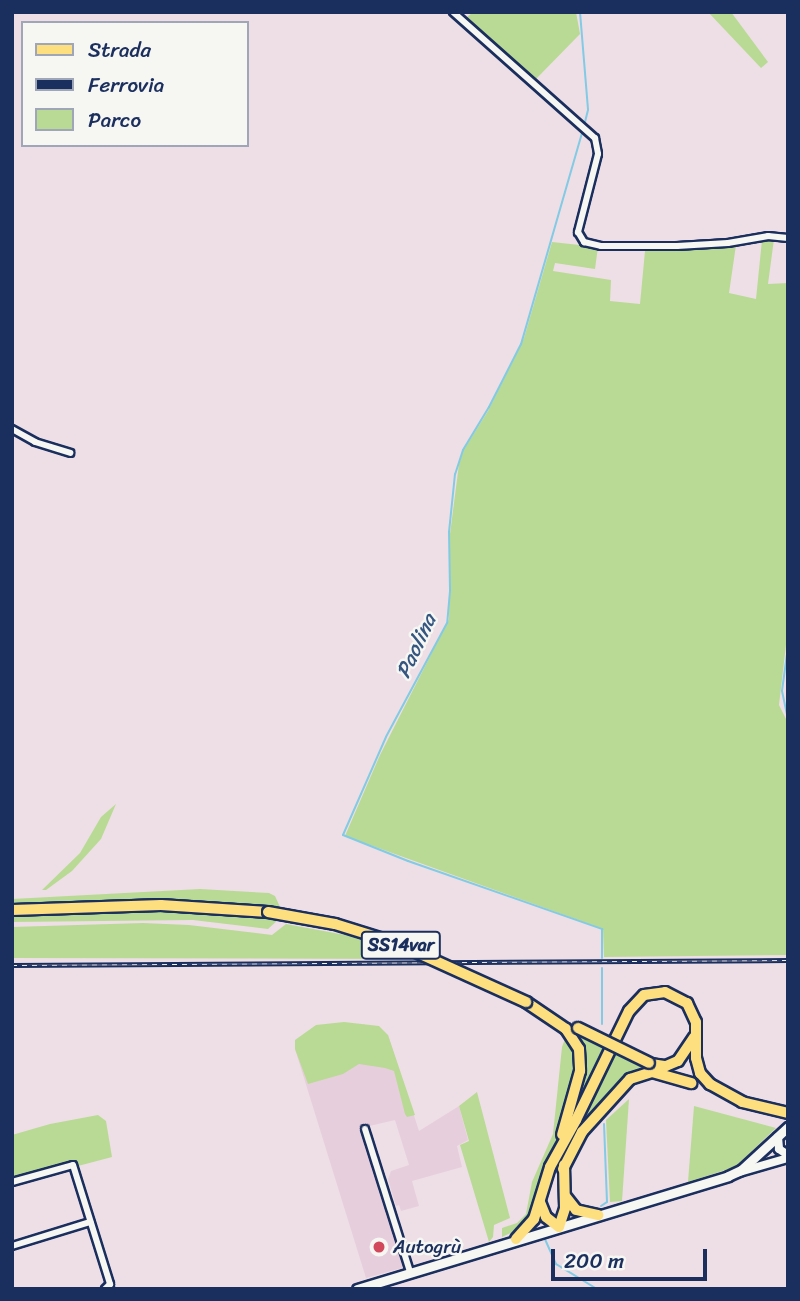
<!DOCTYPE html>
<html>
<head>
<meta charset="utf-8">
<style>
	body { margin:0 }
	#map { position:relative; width:800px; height:1301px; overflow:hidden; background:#eddfe5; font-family:Sriracha,sans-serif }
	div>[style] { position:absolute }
	.built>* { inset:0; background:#e7cedc }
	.green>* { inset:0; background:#b9da94 }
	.stream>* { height:2px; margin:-1px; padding:0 1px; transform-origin:1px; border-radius:1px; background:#83cae4 }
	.roads { filter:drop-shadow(2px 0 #1b2f5e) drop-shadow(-2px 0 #1b2f5e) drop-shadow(0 2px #1b2f5e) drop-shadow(0 -2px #1b2f5e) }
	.minor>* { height:6px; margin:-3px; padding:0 3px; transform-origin:3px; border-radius:3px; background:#f6f6f2 }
	.tertiary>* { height:8px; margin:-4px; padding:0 4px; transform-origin:4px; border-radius:4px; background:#f6f6f2 }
	.secondary>* { height:9px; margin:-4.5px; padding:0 4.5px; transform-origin:4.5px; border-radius:4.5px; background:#f6f6f2 }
	.primary>* { height:10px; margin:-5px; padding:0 5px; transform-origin:5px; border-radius:5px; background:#fedf80 }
	.trunk>* { height:10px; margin:-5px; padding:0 5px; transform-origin:5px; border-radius:5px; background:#fedf80 }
	.rail>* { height:4.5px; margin-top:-2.25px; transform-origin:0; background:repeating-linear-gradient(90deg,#f6f6f2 0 5px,#1b2f5e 0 10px); box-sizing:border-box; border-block:2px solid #1b2f5e }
	.bridges { filter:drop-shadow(2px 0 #1b2f5e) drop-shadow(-2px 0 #1b2f5e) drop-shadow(0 2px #1b2f5e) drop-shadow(0 -2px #1b2f5e) }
	.trunk-bridge>* { height:10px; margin:-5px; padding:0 5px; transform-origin:5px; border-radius:5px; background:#fedf80 }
	.dots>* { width:19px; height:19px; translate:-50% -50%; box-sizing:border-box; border:4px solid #f6f6f2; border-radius:50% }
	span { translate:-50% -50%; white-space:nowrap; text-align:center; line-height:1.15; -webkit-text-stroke:5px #f6f6f2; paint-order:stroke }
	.shield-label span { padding:2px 5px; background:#f6f6f2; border:2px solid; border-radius:5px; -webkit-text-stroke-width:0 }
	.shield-label { font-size:18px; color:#1b2f5e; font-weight:700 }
	.poi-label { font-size:19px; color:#1b2f5e }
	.left { translate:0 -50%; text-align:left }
	.water-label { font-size:21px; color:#355680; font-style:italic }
	.frame { position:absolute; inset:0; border:14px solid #1b2f5e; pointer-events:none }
	.legend { position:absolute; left:21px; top:21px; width:228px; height:126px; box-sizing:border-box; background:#f6f6f2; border:2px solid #9ea6b7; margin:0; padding:9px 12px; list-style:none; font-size:21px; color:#1b2f5e }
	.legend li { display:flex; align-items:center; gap:14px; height:35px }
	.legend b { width:35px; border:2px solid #9ea6b7 }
	.scale { position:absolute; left:551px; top:1249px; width:156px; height:32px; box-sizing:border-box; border:4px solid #1b2f5e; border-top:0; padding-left:9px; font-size:21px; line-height:24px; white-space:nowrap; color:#1b2f5e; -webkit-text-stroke:5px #f6f6f2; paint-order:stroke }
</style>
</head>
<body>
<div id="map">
	<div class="built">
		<div style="clip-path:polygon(388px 1035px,419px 1131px,459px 1106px,468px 1140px,457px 1146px,462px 1167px,412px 1181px,419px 1206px,401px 1211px,399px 1205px,396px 1206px,388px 1179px,391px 1171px,409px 1165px,395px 1120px,361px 1128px,405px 1261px,402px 1268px,366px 1278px,295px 1049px)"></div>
	</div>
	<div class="green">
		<div style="clip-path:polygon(473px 12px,576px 12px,580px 34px,535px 80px,466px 18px)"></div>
		<div style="clip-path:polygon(708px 12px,731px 12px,768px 62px,761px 68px)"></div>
		<div style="clip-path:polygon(774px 239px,768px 284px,788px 283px,788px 628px,779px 705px,788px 723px,788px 955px,604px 957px,603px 929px,345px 836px,380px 755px,449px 619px,450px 534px,459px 464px,463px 451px,488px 411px,524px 338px,552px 242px,598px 247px,595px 269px,555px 263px,553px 271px,611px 280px,610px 301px,640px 304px,645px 251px,736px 245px,729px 293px,756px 299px,762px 240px)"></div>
		<div style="clip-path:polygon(116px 804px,101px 839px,72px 871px,46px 890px,42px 890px,80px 853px,101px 817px)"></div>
		<div style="clip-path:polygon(200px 889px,269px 893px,275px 896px,280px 907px,199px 901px,115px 900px,12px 906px,12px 899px)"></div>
		<div style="clip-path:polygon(203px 908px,279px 919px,268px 929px,193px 920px,12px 922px,12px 914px)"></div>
		<div style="clip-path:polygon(143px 923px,189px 925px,272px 935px,286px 924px,356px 937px,398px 951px,411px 959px,12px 958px,12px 927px)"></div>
		<div style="clip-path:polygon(344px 1022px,379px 1026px,388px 1035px,415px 1115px,407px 1117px,405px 1114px,394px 1071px,385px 1068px,359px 1064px,343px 1074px,308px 1084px,295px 1049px,295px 1040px,316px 1025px)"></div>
		<div style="clip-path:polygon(566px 1036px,574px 1048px,577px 1062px,560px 1140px,539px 1183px,534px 1213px,521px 1228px,502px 1237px,502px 1228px,517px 1223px,526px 1214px,532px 1182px,553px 1134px,562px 1047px)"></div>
		<div style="clip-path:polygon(582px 1038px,608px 1050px,568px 1129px,578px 1040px)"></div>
		<div style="clip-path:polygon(613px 1052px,649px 1068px,576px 1132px)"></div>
		<div style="clip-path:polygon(477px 1092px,510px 1218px,494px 1225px,493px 1237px,489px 1242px,460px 1145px,469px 1141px,459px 1106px)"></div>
		<div style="clip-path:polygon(629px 1099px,622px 1201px,610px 1202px,606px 1120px)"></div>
		<div style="clip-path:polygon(694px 1106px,776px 1128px,735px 1167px,688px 1182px)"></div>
		<div style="clip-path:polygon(98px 1115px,106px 1121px,112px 1157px,78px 1166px,73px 1162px,12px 1178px,12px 1135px,50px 1124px)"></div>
	</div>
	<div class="stream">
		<div style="left:580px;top:12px;width:98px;rotate:85.3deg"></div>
		<div style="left:588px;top:110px;width:16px;rotate:104deg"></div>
		<div style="left:582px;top:133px;width:220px;rotate:106.1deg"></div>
		<div style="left:521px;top:344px;width:71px;rotate:116.9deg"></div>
		<div style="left:489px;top:407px;width:50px;rotate:121.2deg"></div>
		<div style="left:463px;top:450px;width:25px;rotate:108deg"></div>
		<div style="left:455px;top:474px;width:58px;rotate:95.9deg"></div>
		<div style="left:449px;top:532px;width:59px;rotate:89deg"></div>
		<div style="left:450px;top:591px;width:32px;rotate:95deg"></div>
		<div style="left:447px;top:623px;width:129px;rotate:118.2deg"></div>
		<div style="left:386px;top:737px;width:107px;rotate:113.7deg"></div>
		<div style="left:343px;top:835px;width:70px;rotate:21.8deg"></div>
		<div style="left:408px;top:861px;width:206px;rotate:19.3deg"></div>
		<div style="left:602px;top:929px;width:29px;rotate:90deg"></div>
		<div style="left:788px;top:647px;width:44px;rotate:97.8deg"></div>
		<div style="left:782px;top:691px;width:29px;rotate:78deg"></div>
		<div style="left:602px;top:968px;width:56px;rotate:90deg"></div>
		<div style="left:601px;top:1206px;width:7px;rotate:-34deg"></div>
		<div style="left:607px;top:1202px;width:78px;rotate:-92.2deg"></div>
		<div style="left:544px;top:1237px;width:30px;rotate:66deg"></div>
		<div style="left:556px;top:1264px;width:48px;rotate:31.4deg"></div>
	</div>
	<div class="roads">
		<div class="minor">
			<div style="left:453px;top:12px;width:190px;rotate:41.6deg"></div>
			<div style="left:595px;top:138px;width:16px;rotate:79deg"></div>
			<div style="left:598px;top:154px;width:81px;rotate:104.4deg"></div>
			<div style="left:578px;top:232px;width:12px;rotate:59deg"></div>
			<div style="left:584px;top:242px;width:17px;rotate:13deg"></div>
			<div style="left:601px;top:246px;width:76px"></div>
			<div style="left:677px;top:246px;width:51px;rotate:-3.4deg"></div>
			<div style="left:728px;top:243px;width:41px;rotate:-9.9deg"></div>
			<div style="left:768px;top:236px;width:20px;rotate:6deg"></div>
			<div style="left:12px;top:429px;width:26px;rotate:29deg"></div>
			<div style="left:35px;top:442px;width:37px;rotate:17deg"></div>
			<div style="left:365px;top:1129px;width:150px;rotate:72.5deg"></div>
			<div style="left:12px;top:1182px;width:63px;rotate:-15.6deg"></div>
			<div style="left:73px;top:1165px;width:125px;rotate:72.7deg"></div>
			<div style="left:110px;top:1284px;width:7px;rotate:135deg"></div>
			<div style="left:12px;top:1246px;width:82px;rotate:-17.1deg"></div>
		</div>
		<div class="tertiary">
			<div style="left:778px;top:1137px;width:12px;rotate:85deg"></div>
			<div style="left:779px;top:1149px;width:11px;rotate:34deg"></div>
			<div style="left:736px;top:1173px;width:54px;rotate:-16.1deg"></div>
		</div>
		<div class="secondary">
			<div style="left:357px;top:1289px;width:388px;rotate:-16.9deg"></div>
			<div style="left:728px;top:1176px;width:14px;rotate:-25deg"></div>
			<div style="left:741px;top:1170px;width:64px;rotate:-42.5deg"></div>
		</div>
		<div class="primary">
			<div style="left:742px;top:1102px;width:47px;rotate:13.4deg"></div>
		</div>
		<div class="trunk">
			<div style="left:12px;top:910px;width:149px;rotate:-1.9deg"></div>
			<div style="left:161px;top:905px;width:107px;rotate:3.7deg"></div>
			<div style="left:526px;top:1002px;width:48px;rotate:34deg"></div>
			<div style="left:566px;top:1029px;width:24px;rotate:57deg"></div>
			<div style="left:579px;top:1049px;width:22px;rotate:87deg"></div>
			<div style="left:580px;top:1071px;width:66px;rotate:105.7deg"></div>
			<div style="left:651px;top:1064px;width:15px;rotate:8deg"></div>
			<div style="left:666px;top:1066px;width:13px;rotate:-23deg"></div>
			<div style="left:678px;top:1061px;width:29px;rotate:-56deg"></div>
			<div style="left:563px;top:1169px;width:42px;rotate:-62.8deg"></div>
			<div style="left:582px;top:1132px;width:72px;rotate:-47.8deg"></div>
			<div style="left:630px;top:1079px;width:23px;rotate:-18deg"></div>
			<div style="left:652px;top:1072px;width:41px;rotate:15.8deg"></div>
			<div style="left:566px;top:1197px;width:16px;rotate:52deg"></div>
			<div style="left:576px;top:1210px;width:23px;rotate:13deg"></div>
			<div style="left:540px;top:1202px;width:16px;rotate:68deg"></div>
			<div style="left:546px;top:1217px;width:16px;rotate:38deg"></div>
			<div style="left:559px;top:1227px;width:20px;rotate:-72deg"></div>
			<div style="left:565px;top:1208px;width:43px;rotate:-91.3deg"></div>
			<div style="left:516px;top:1239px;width:27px;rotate:-48deg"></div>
			<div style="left:534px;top:1219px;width:54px;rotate:-72.9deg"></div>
			<div style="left:550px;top:1167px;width:54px;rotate:-61deg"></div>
			<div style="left:576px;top:1120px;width:121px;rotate:-64.1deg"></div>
			<div style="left:629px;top:1011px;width:22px;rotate:-47deg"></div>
			<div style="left:644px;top:995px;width:21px;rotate:-8deg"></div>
			<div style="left:665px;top:992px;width:25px;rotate:27deg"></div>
			<div style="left:687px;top:1003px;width:21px;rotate:65deg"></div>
			<div style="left:696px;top:1022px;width:36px;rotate:90deg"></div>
			<div style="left:696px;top:1058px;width:16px;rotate:75deg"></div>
			<div style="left:700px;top:1073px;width:15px;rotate:48deg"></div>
			<div style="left:710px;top:1084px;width:37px;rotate:29deg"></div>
		</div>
	</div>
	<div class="rail">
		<div style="left:12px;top:965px;width:776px;rotate:-0.37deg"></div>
	</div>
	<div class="bridges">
		<div class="trunk-bridge">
			<div style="left:268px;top:912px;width:68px;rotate:10.2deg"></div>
			<div style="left:335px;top:924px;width:64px;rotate:17.3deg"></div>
			<div style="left:396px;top:943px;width:143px;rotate:24.4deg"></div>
			<div style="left:578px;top:1028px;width:79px;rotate:26.2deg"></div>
		</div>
	</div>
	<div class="dots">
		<div style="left:379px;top:1247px;background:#d1495b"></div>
	</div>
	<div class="shield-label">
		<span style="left:401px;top:945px">SS14var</span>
	</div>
	<div class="poi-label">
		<span class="left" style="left:393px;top:1247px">Autogrù</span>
	</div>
	<div class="water-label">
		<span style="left:416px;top:646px;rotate:-65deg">Paolina</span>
	</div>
	<div class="frame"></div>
	<ul class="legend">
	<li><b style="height:9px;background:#fedf80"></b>Strada</li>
	<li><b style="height:9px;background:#1b2f5e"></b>Ferrovia</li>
	<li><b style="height:19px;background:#b9da94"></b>Parco</li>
	</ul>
	<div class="scale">200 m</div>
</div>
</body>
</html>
